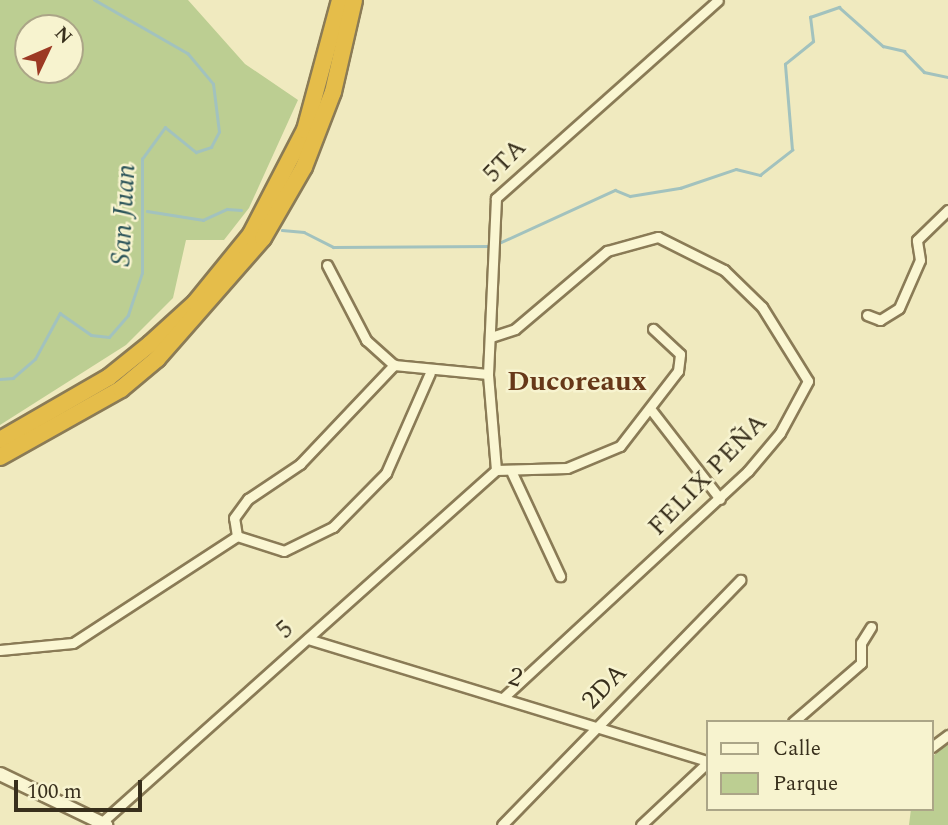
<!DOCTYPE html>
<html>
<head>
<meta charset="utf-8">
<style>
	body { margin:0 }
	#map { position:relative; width:948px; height:825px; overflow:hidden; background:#f0eabf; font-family:Spectral,serif }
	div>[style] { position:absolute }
	.green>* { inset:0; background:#bcce92 }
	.stream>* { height:2.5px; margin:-1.25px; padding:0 1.25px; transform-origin:1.25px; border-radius:1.25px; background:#a2c2be }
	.roads { filter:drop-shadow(2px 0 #8a7b56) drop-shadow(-2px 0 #8a7b56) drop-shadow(0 2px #8a7b56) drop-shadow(0 -2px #8a7b56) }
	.minor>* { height:9px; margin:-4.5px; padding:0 4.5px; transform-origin:4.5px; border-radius:4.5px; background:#faf6d2 }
	.secondary>* { height:12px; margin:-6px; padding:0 6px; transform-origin:6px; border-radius:6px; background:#faf6d2 }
	.motorway>* { height:16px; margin:-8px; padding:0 8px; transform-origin:8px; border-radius:8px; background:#e5bd4a }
	span { translate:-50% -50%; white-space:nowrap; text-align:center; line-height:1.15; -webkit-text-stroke:5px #f7f3cf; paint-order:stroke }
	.street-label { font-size:26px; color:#382f1c }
	.water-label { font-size:28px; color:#2a5359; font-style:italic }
	.neighbourhood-label { font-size:28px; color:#673819; font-weight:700 }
	.legend { position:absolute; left:706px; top:720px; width:228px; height:91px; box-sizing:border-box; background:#f7f3cf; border:2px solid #aba587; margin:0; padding:9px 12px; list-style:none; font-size:21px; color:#382f1c }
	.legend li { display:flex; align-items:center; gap:14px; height:35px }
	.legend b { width:35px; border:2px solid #aba587 }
	.north { position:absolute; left:14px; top:14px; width:70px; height:70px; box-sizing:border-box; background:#f7f3cf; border:2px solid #aba587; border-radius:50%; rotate:46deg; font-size:19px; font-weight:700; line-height:28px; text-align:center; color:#382f1c }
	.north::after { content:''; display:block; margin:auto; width:24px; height:32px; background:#9c3923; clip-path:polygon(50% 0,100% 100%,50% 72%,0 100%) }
	.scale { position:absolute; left:14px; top:780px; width:128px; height:32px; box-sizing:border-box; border:4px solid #382f1c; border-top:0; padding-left:9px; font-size:21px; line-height:24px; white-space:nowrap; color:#382f1c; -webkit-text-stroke:5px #f7f3cf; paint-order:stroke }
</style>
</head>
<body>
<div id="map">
	<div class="green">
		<div style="clip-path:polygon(evenodd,0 0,188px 0,245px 64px,298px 100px,249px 208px,224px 240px,186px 240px,173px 298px,126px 345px,0 425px,0 0,28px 28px,70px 28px,70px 70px,28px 70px,28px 28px)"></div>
		<div style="clip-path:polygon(948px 743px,948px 825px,909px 825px,911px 809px,932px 809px,932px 757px)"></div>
	</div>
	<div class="stream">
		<div style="left:147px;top:211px;width:57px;rotate:9.1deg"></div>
		<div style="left:203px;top:220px;width:26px;rotate:-25deg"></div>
		<div style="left:227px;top:209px;width:14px;rotate:4deg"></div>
		<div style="left:282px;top:230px;width:22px;rotate:5deg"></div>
		<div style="left:304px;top:232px;width:33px;rotate:27deg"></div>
		<div style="left:333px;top:247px;width:158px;rotate:-0.4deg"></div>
		<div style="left:497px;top:244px;width:130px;rotate:-24.6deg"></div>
		<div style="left:615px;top:190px;width:16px;rotate:22deg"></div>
		<div style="left:630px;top:196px;width:51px;rotate:-9.1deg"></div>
		<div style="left:680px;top:188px;width:59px;rotate:-18.7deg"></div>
		<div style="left:736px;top:169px;width:25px;rotate:14deg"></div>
		<div style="left:760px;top:175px;width:41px;rotate:-38deg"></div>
		<div style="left:792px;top:150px;width:86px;rotate:-94.7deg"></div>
		<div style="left:785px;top:64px;width:36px;rotate:-39deg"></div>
		<div style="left:813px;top:41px;width:24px;rotate:-97deg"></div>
		<div style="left:810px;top:17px;width:31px;rotate:-19deg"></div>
		<div style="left:839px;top:7px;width:59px;rotate:41.6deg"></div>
		<div style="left:883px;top:46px;width:22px;rotate:13deg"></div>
		<div style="left:904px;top:51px;width:29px;rotate:46deg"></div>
		<div style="left:924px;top:72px;width:25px;rotate:12deg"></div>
		<div style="left:0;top:379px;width:13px;rotate:-4deg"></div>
		<div style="left:13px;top:378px;width:29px;rotate:-41deg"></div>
		<div style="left:35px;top:359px;width:52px;rotate:-61.5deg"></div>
		<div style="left:60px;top:313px;width:38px;rotate:35deg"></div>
		<div style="left:91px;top:335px;width:18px;rotate:6deg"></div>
		<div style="left:109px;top:337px;width:29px;rotate:-49deg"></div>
		<div style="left:128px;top:315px;width:44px;rotate:-71.6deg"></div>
		<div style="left:142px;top:273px;width:114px;rotate:-90deg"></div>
		<div style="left:142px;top:159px;width:39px;rotate:-54deg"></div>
		<div style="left:165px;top:127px;width:40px;rotate:39deg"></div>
		<div style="left:196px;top:152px;width:16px;rotate:-18deg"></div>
		<div style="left:211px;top:147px;width:17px;rotate:-62deg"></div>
		<div style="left:219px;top:132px;width:48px;rotate:-97.1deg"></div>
		<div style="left:213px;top:84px;width:39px;rotate:-130deg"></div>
		<div style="left:188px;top:54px;width:108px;rotate:-150.1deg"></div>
	</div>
	<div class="roads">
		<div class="minor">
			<div style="left:327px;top:265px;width:85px;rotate:62.5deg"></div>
			<div style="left:366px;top:340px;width:38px;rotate:42deg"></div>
			<div style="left:394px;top:365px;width:94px;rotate:5.5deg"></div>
			<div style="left:867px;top:315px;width:14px;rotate:21deg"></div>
			<div style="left:880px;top:320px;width:22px;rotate:-32deg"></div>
			<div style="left:899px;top:308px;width:52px;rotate:-66.4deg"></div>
			<div style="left:920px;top:260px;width:20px;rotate:-99deg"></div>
			<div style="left:917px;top:240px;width:43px;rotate:-44.1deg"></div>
			<div style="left:491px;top:337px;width:25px;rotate:-18deg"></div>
			<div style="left:515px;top:329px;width:121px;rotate:-40.3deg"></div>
			<div style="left:607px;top:251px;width:53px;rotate:-15.4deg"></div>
			<div style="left:658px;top:237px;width:74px;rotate:26.6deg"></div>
			<div style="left:724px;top:270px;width:53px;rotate:44.2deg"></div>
			<div style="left:762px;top:307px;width:87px;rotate:58.1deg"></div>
			<div style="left:808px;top:381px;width:59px;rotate:118.3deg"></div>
			<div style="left:780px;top:433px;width:50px;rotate:130.1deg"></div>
			<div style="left:748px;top:471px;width:333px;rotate:137.2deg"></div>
			<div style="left:652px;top:411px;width:111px;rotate:52.3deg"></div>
			<div style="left:496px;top:470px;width:96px;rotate:-94.8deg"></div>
			<div style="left:488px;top:374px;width:176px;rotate:-87.4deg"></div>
			<div style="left:496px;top:198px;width:297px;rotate:-41.7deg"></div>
			<div style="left:496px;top:470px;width:71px;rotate:-1.6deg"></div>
			<div style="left:567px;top:468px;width:57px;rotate:-22.5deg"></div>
			<div style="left:620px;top:446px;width:95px;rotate:-52.3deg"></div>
			<div style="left:678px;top:371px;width:17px;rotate:-83deg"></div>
			<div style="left:680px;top:354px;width:37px;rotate:-137deg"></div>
			<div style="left:512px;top:473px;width:114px;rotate:65deg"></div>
			<div style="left:237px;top:536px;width:49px;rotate:17.7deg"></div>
			<div style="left:284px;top:551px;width:55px;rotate:-26.1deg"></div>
			<div style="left:333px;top:527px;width:76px;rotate:-45.5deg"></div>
			<div style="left:386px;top:473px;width:109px;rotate:-66.3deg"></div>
			<div style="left:237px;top:536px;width:18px;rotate:-99deg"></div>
			<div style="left:234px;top:518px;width:24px;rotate:-54deg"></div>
			<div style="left:248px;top:499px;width:63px;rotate:-33.9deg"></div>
			<div style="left:300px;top:464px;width:137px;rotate:-46.5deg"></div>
			<div style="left:308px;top:639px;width:418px;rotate:17deg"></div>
			<div style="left:0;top:650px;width:73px;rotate:-5.5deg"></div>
			<div style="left:73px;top:643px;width:196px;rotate:-33.1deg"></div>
			<div style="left:793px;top:722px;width:90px;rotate:-40.9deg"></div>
			<div style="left:861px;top:663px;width:20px;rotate:-90deg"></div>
			<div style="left:861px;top:643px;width:19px;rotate:-58deg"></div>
			<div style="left:932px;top:747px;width:20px;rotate:-37deg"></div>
			<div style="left:101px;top:823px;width:530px;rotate:-41.79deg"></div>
			<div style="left:502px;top:825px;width:342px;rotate:-45.8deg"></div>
			<div style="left:641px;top:825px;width:92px;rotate:-43.2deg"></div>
		</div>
		<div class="secondary">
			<div style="left:0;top:774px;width:118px;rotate:25.7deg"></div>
		</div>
		<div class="motorway">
			<div style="left:0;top:440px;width:126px;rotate:-30deg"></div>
			<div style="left:109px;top:377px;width:53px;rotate:-38.8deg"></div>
			<div style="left:150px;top:344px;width:61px;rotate:-42.3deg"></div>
			<div style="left:195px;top:303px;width:89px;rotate:-50.9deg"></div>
			<div style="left:251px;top:234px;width:117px;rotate:-62.6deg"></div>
			<div style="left:305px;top:130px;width:135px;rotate:-74.9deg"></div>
			<div style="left:0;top:457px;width:139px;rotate:-29.3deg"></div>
			<div style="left:121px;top:389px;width:47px;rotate:-39.8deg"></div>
			<div style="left:157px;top:359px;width:161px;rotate:-48.8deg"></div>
			<div style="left:263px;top:238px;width:82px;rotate:-60deg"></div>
			<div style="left:304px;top:167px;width:80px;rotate:-68.9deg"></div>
			<div style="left:333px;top:92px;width:94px;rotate:-77.1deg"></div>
		</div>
	</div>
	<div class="street-label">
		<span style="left:505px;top:161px;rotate:-46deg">5TA</span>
		<span style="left:708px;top:475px;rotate:-46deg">FELIX PEÑA</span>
		<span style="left:285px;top:630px;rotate:-40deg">5</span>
		<span style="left:515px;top:678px;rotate:18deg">2</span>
		<span style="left:605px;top:687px;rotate:-46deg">2DA</span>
	</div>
	<div class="water-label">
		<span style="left:124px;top:215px;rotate:-87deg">San Juan</span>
	</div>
	<div class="neighbourhood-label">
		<span style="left:577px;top:382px">Ducoreaux</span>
	</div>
	<ul class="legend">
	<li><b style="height:9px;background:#faf6d2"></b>Calle</li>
	<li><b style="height:19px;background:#bcce92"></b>Parque</li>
	</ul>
	<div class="north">N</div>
	<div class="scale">100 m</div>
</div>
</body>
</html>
